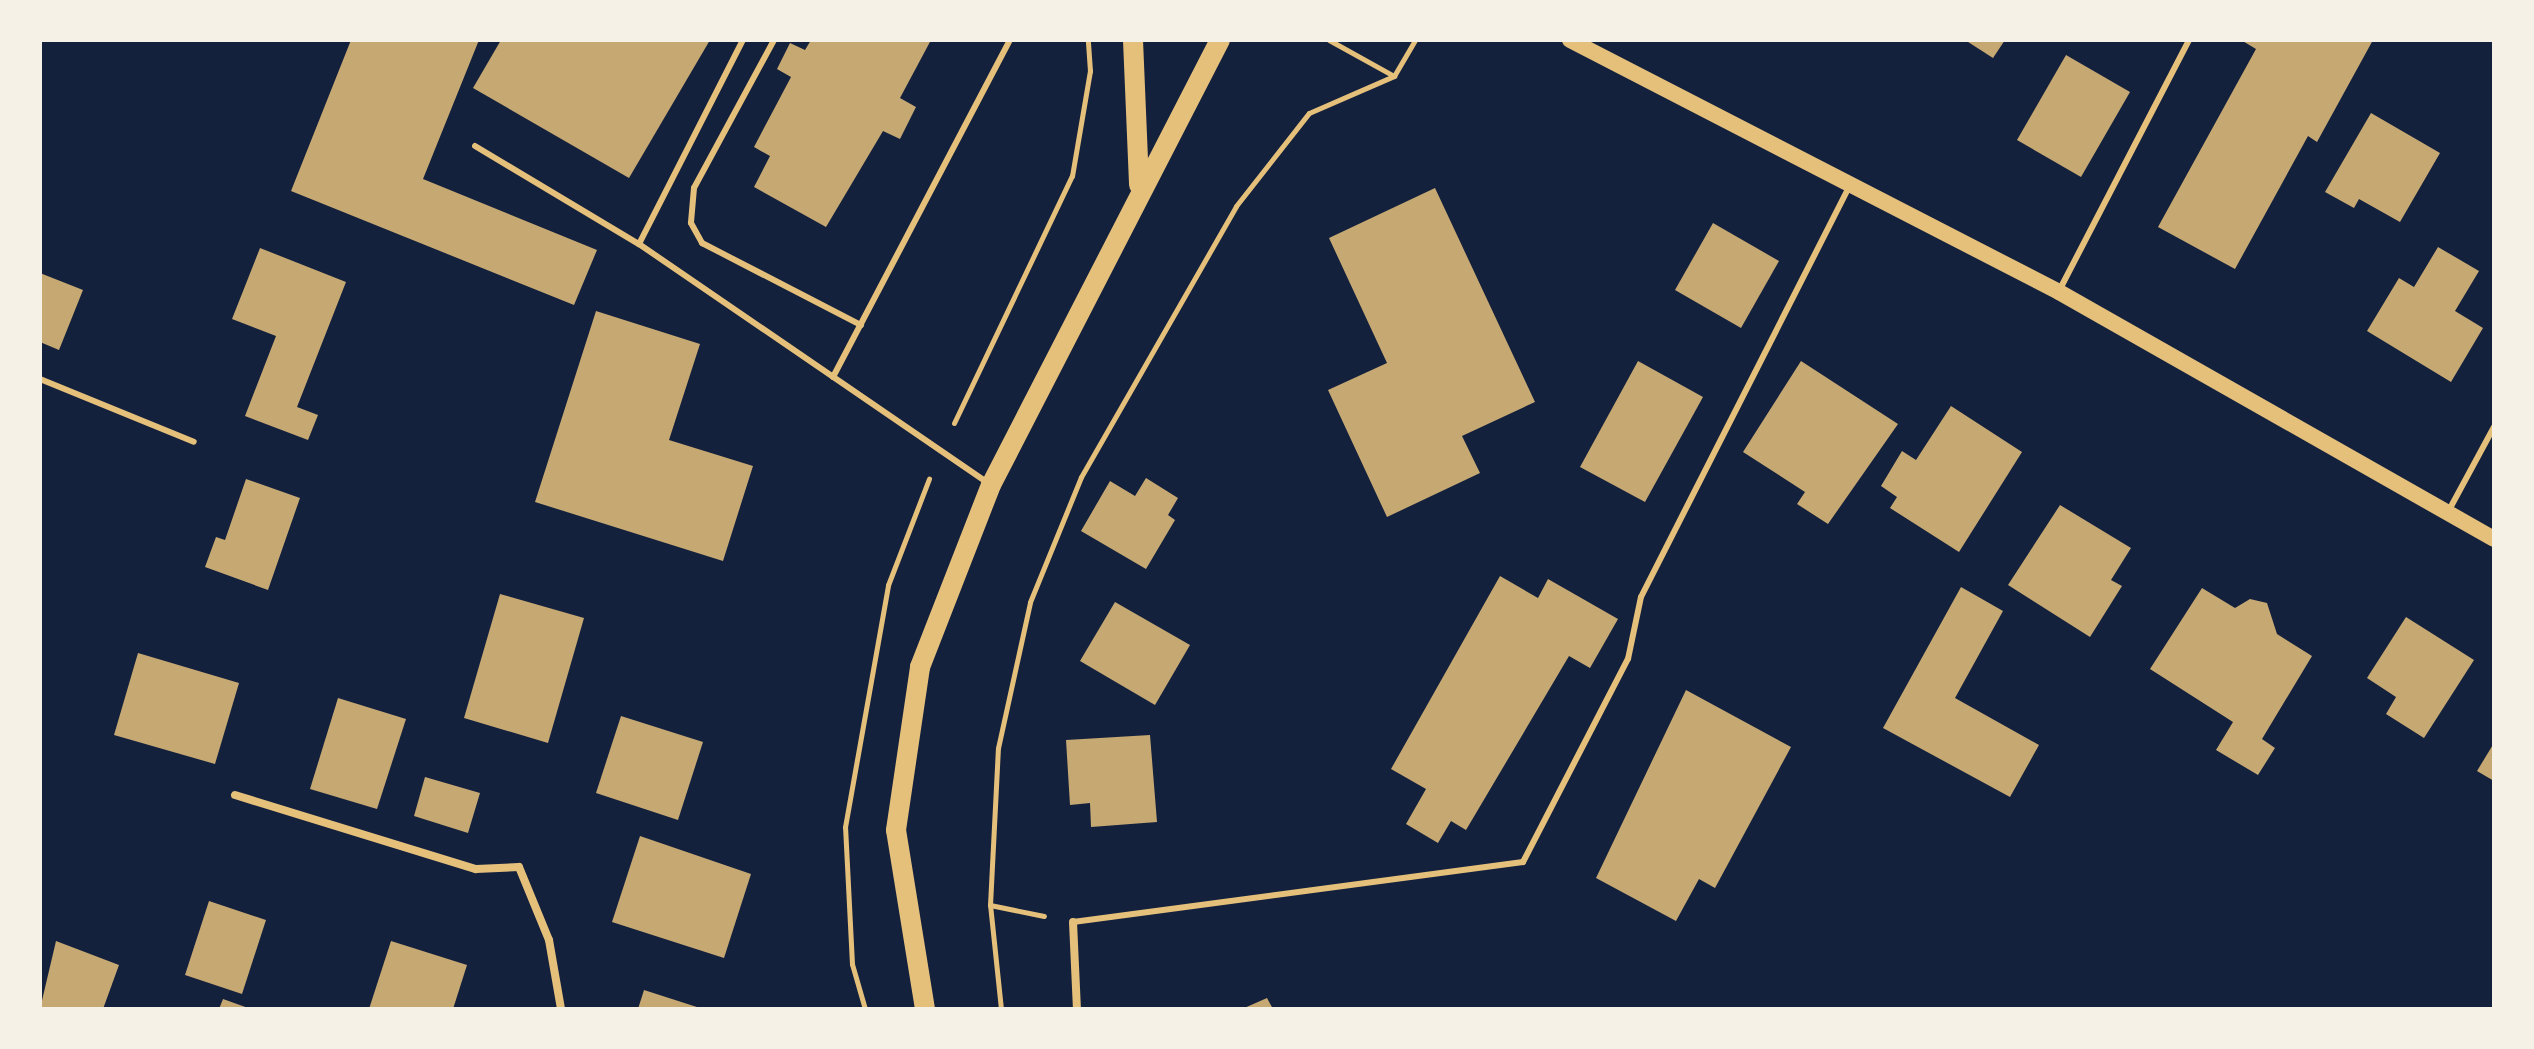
<!DOCTYPE html>
<html>
<head>
<meta charset="utf-8">
<style>
	body { margin:0 }
	#map { position:relative; width:2534px; height:1049px; overflow:hidden; background:#14213d; font-family:Overpass,sans-serif }
	div>[style] { position:absolute }
	.building>* { inset:0; background:#c6a872 }
	.path>* { height:5px; margin:-2.5px; padding:0 2.5px; transform-origin:2.5px; border-radius:2.5px; background:#e5c07b }
	.service>* { height:6px; margin:-3px; padding:0 3px; transform-origin:3px; border-radius:3px; background:#e5c07b }
	.minor>* { height:8px; margin:-4px; padding:0 4px; transform-origin:4px; border-radius:4px; background:#e5c07b }
	.secondary>* { height:16px; margin:-8px; padding:0 8px; transform-origin:8px; border-radius:8px; background:#e5c07b }
	.primary>* { height:20px; margin:-10px; padding:0 10px; transform-origin:10px; border-radius:10px; background:#e5c07b }
	span { translate:-50% -50%; white-space:nowrap; text-align:center; line-height:1.15; -webkit-text-stroke:8px #f6f1e7; paint-order:stroke }
	.frame { position:absolute; inset:0; border:42px solid #f6f1e7; pointer-events:none }
</style>
</head>
<body>
<div id="map">
	<div class="building">
		<div style="clip-path:polygon(351px 40px,479px 40px,423px 179px,597px 250px,574px 305px,291px 191px)"></div>
		<div style="clip-path:polygon(501px 40px,710px 40px,629px 178px,473px 88px)"></div>
		<div style="clip-path:polygon(811px 40px,931px 40px,900px 98px,916px 107px,900px 139px,883px 131px,826px 227px,754px 187px,770px 156px,754px 147px,791px 77px,777px 69px,790px 43px,805px 50px)"></div>
		<div style="clip-path:polygon(1965px 40px,2005px 40px,1993px 58px)"></div>
		<div style="clip-path:polygon(2241px 40px,2373px 40px,2317px 142px,2308px 136px,2235px 269px,2158px 227px,2256px 49px)"></div>
		<div style="clip-path:polygon(2066px 55px,2130px 92px,2081px 177px,2017px 140px)"></div>
		<div style="clip-path:polygon(2371px 113px,2440px 153px,2400px 222px,2359px 199px,2354px 208px,2325px 192px)"></div>
		<div style="clip-path:polygon(1435px 188px,1535px 402px,1462px 436px,1480px 473px,1387px 517px,1328px 390px,1387px 363px,1329px 238px)"></div>
		<div style="clip-path:polygon(1713px 223px,1779px 261px,1741px 328px,1675px 290px)"></div>
		<div style="clip-path:polygon(2438px 247px,2479px 271px,2455px 311px,2483px 328px,2451px 382px,2367px 331px,2399px 278px,2414px 287px)"></div>
		<div style="clip-path:polygon(260px 248px,346px 282px,297px 407px,318px 415px,308px 440px,245px 416px,276px 336px,232px 319px)"></div>
		<div style="clip-path:polygon(40px 273px,83px 290px,59px 350px,40px 342px)"></div>
		<div style="clip-path:polygon(596px 311px,700px 344px,669px 440px,753px 466px,723px 561px,535px 502px)"></div>
		<div style="clip-path:polygon(1638px 361px,1703px 397px,1645px 502px,1580px 467px)"></div>
		<div style="clip-path:polygon(1801px 361px,1898px 424px,1828px 524px,1797px 504px,1805px 492px,1743px 452px)"></div>
		<div style="clip-path:polygon(1951px 406px,2022px 452px,1959px 552px,1890px 508px,1897px 497px,1881px 486px,1902px 451px,1916px 460px)"></div>
		<div style="clip-path:polygon(1146px 478px,1178px 498px,1168px 515px,1175px 520px,1146px 569px,1081px 531px,1110px 481px,1135px 496px)"></div>
		<div style="clip-path:polygon(246px 479px,300px 498px,268px 590px,205px 567px,216px 537px,225px 540px)"></div>
		<div style="clip-path:polygon(2060px 505px,2131px 548px,2111px 580px,2122px 586px,2090px 637px,2008px 585px)"></div>
		<div style="clip-path:polygon(1500px 576px,1538px 598px,1548px 579px,1618px 619px,1590px 668px,1569px 656px,1466px 830px,1451px 821px,1438px 843px,1406px 824px,1426px 789px,1391px 769px)"></div>
		<div style="clip-path:polygon(1961px 587px,2003px 611px,1955px 698px,2039px 745px,2010px 797px,1883px 728px)"></div>
		<div style="clip-path:polygon(2202px 588px,2235px 608px,2250px 599px,2267px 603px,2277px 634px,2312px 656px,2262px 739px,2275px 748px,2258px 775px,2216px 750px,2233px 722px,2150px 669px)"></div>
		<div style="clip-path:polygon(500px 594px,584px 618px,548px 743px,464px 718px)"></div>
		<div style="clip-path:polygon(1115px 602px,1190px 645px,1155px 705px,1080px 661px)"></div>
		<div style="clip-path:polygon(2406px 617px,2474px 660px,2424px 738px,2386px 714px,2396px 697px,2367px 678px)"></div>
		<div style="clip-path:polygon(138px 653px,239px 683px,215px 764px,114px 735px)"></div>
		<div style="clip-path:polygon(1686px 690px,1791px 747px,1715px 888px,1699px 879px,1676px 921px,1596px 878px)"></div>
		<div style="clip-path:polygon(338px 698px,406px 719px,377px 809px,310px 789px)"></div>
		<div style="clip-path:polygon(621px 716px,703px 742px,678px 820px,596px 793px)"></div>
		<div style="clip-path:polygon(1150px 735px,1157px 822px,1091px 827px,1090px 803px,1070px 805px,1066px 740px)"></div>
		<div style="clip-path:polygon(2494px 743px,2494px 781px,2477px 771px)"></div>
		<div style="clip-path:polygon(425px 777px,480px 793px,468px 833px,414px 816px)"></div>
		<div style="clip-path:polygon(640px 836px,751px 874px,724px 958px,612px 922px)"></div>
		<div style="clip-path:polygon(209px 901px,266px 920px,242px 994px,185px 975px)"></div>
		<div style="clip-path:polygon(56px 941px,119px 965px,103px 1009px,40px 1009px)"></div>
		<div style="clip-path:polygon(391px 941px,467px 965px,453px 1009px,369px 1009px)"></div>
		<div style="clip-path:polygon(644px 990px,700px 1008px,700px 1009px,638px 1009px)"></div>
		<div style="clip-path:polygon(1267px 998px,1273px 1009px,1242px 1009px)"></div>
		<div style="clip-path:polygon(223px 999px,251px 1009px,219px 1009px)"></div>
	</div>
	<div class="path">
		<div style="left:1329px;top:40px;width:74px;rotate:29deg"></div>
		<div style="left:954px;top:423px;width:274px;rotate:-64.5deg"></div>
		<div style="left:1072px;top:176px;width:107px;rotate:-80.3deg"></div>
		<div style="left:1090px;top:71px;width:31px;rotate:-94deg"></div>
		<div style="left:990px;top:905px;width:55px;rotate:11.5deg"></div>
		<div style="left:865px;top:1009px;width:47px;rotate:-106.1deg"></div>
		<div style="left:852px;top:964px;width:137px;rotate:-92.9deg"></div>
		<div style="left:845px;top:827px;width:246px;rotate:-79.9deg"></div>
		<div style="left:888px;top:585px;width:114px;rotate:-68.9deg"></div>
		<div style="left:1001px;top:1009px;width:105px;rotate:-96deg"></div>
		<div style="left:990px;top:905px;width:157px;rotate:-87.1deg"></div>
		<div style="left:998px;top:748px;width:149px;rotate:-77.6deg"></div>
		<div style="left:1030px;top:602px;width:135px;rotate:-67.8deg"></div>
		<div style="left:1081px;top:477px;width:312px;rotate:-60.2deg"></div>
		<div style="left:1236px;top:206px;width:118px;rotate:-51.9deg"></div>
		<div style="left:1309px;top:113px;width:93px;rotate:-23.5deg"></div>
		<div style="left:1394px;top:76px;width:42px;rotate:-59.7deg"></div>
	</div>
	<div class="service">
		<div style="left:774px;top:40px;width:168px;rotate:118.4deg"></div>
		<div style="left:694px;top:188px;width:35px;rotate:95deg"></div>
		<div style="left:691px;top:223px;width:23px;rotate:61deg"></div>
		<div style="left:702px;top:243px;width:179px;rotate:27.3deg"></div>
		<div style="left:475px;top:146px;width:191px;rotate:30.9deg"></div>
		<div style="left:639px;top:244px;width:229px;rotate:-63deg"></div>
		<div style="left:639px;top:244px;width:423px;rotate:34.4deg"></div>
		<div style="left:2060px;top:289px;width:280px;rotate:-62.6deg"></div>
		<div style="left:833px;top:377px;width:381px;rotate:-62.3deg"></div>
		<div style="left:40px;top:379px;width:166px;rotate:22.2deg"></div>
		<div style="left:2448px;top:512px;width:97px;rotate:-61.6deg"></div>
		<div style="left:1073px;top:922px;width:454px;rotate:-7.6deg"></div>
		<div style="left:1523px;top:862px;width:229px;rotate:-62.7deg"></div>
		<div style="left:1628px;top:659px;width:63px;rotate:-78.2deg"></div>
		<div style="left:1641px;top:597px;width:462px;rotate:-63.1deg"></div>
	</div>
	<div class="minor">
		<div style="left:235px;top:795px;width:252px;rotate:17.1deg"></div>
		<div style="left:476px;top:869px;width:43px;rotate:-2.7deg"></div>
		<div style="left:519px;top:867px;width:79px;rotate:67.7deg"></div>
		<div style="left:549px;top:940px;width:70px;rotate:80.1deg"></div>
		<div style="left:1073px;top:922px;width:87px;rotate:87.4deg"></div>
	</div>
	<div class="secondary">
		<div style="left:1570px;top:40px;width:550px;rotate:27.26deg"></div>
		<div style="left:2059px;top:292px;width:500px;rotate:29.59deg"></div>
	</div>
	<div class="primary">
		<div style="left:1133px;top:40px;width:145px;rotate:87.6deg"></div>
		<div style="left:925px;top:1009px;width:181px;rotate:-99.2deg"></div>
		<div style="left:896px;top:830px;width:165px;rotate:-81.6deg"></div>
		<div style="left:920px;top:667px;width:195px;rotate:-68.7deg"></div>
		<div style="left:991px;top:485px;width:500px;rotate:-62.77deg"></div>
	</div>
	<div class="frame"></div>
</div>
</body>
</html>
